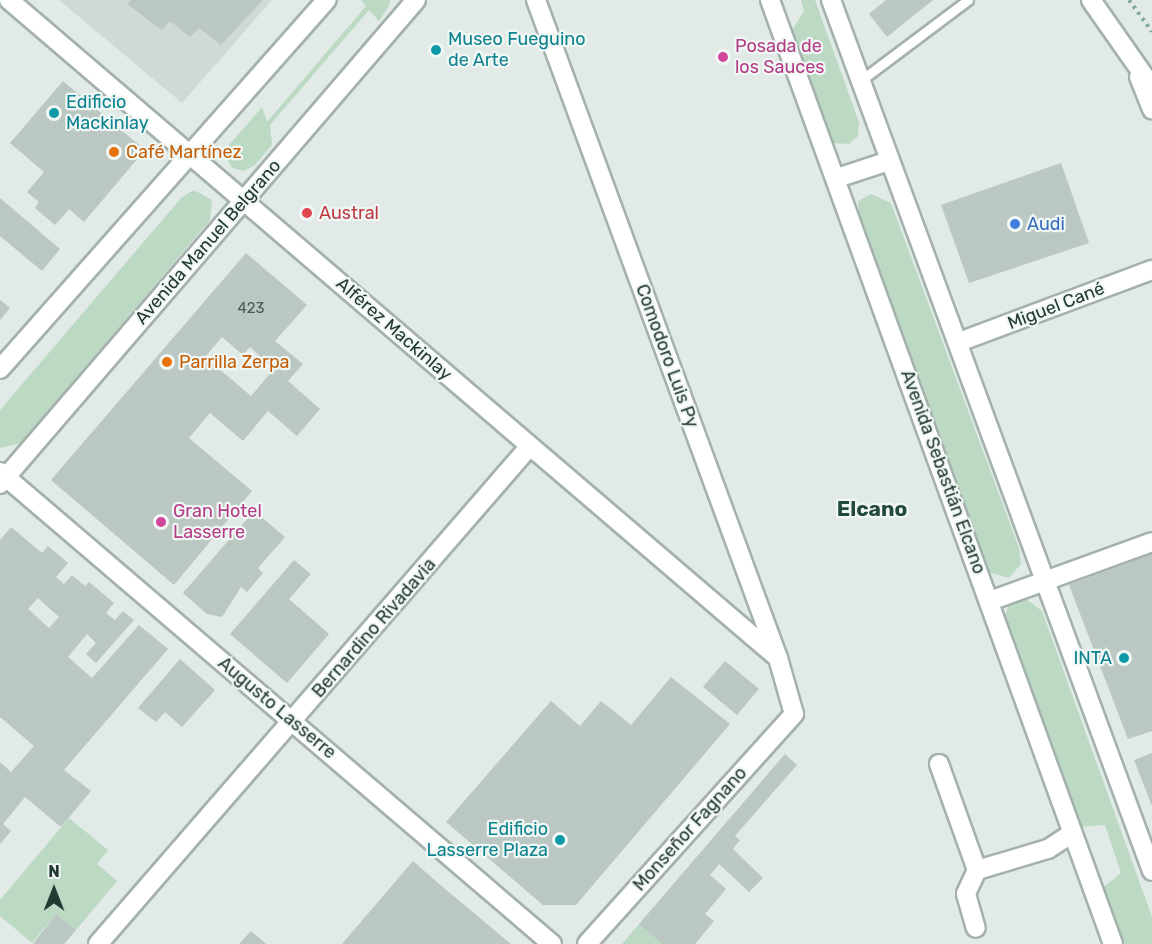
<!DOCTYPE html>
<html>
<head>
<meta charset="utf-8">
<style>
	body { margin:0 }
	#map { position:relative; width:1152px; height:944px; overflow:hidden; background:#e1eae6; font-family:Rubik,sans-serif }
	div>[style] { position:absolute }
	.built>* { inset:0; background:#d0dad5 }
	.green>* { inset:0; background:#bcd9c4 }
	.building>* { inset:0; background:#bac7c2 }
	.path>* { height:4px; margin-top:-2px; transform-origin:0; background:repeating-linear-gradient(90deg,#85aa9e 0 3px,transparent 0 7.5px) }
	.roads { filter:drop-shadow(2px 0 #a4b1ad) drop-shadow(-2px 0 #a4b1ad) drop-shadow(0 2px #a4b1ad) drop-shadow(0 -2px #a4b1ad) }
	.service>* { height:9px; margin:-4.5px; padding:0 4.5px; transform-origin:4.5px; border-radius:4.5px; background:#fff }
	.minor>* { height:18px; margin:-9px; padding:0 9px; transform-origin:9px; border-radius:9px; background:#fff }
	.secondary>* { height:18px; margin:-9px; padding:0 9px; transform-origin:9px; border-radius:9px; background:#fff }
	.dots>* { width:16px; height:16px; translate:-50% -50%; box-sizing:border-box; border:3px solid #f1f7f4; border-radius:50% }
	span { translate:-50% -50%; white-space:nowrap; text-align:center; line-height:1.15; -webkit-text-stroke:4.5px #f1f7f4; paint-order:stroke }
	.number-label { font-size:15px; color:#495c57 }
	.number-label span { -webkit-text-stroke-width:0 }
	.culture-label { font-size:18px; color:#0d838f }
	.left { translate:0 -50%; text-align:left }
	.right { translate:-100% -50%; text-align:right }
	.hotel-label { font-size:18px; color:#b23c85 }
	.food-label { font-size:18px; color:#c56008 }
	.health-label { font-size:18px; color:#be3a42 }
	.shop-label { font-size:18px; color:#366cbe }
	.street-label { font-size:18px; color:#233933 }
	.quarter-label { font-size:21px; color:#22493f; font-weight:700 }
	.north { position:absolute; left:24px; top:860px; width:60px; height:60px; -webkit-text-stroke:4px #f1f7f4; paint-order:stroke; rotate:0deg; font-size:16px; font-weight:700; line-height:24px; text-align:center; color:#233933 }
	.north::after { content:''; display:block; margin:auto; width:21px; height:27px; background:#233933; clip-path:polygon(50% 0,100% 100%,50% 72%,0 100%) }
</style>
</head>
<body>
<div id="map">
	<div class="built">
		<div style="clip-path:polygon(59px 0,272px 0,182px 103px)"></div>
	</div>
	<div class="green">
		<div style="clip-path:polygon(361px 0,390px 0,389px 6px,379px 21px,369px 10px,270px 125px,272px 145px,255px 165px,244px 171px,232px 168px,226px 157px,229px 145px,262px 107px,267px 122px,366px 6px)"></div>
		<div style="clip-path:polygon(801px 0,815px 0,859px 122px,858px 136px,849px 144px,834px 143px,828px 135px,791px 32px,804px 11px)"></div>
		<div style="clip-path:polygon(194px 190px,212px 200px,210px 220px,21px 443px,0 448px,0 410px,182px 197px)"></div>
		<div style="clip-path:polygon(871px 194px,891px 203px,1019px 548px,1021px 564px,1009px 578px,988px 572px,859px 216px,858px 201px)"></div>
		<div style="clip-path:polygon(1025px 598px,1042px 611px,1152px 917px,1152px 944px,1120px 944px,1100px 890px,1121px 873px,1105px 825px,1078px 827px,1004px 618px,1009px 605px)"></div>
		<div style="clip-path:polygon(69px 818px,108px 850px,97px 864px,117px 881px,76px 930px,56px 914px,32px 943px,0 916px,0 900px)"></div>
		<div style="clip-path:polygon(639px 924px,662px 944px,622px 944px)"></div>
	</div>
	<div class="building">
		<div style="clip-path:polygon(131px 0,263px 0,221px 45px,199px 28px,190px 37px,170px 21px,162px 30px,127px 4px)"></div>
		<div style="clip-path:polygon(886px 0,933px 0,887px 37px,869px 14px)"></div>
		<div style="clip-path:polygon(63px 81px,139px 145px,139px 157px,84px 222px,69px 209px,55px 225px,35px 208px,39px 202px,27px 192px,44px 172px,10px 143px)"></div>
		<div style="clip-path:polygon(1061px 163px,1089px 243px,969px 283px,941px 205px)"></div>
		<div style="clip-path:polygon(0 198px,60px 249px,42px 271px,0 236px)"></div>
		<div style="clip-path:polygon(evenodd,246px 253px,307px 305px,275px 341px,303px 364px,288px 381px,320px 409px,297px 436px,268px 411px,243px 441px,210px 413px,189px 438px,252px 491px,174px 585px,51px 480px,246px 253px,222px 337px,243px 355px,250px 347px,274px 369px,251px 396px,205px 357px,222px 337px)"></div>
		<div style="clip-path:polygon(0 300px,10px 308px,0 320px)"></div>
		<div style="clip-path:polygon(254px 511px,285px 537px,258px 568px,263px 573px,247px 592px,241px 587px,222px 617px,207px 614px,183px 593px)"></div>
		<div style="clip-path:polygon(evenodd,11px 527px,42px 553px,48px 546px,68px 563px,56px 577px,64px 584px,72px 575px,85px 586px,89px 582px,114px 603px,106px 613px,115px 620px,123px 611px,134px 620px,96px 663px,86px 654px,96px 643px,87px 634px,68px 657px,92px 678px,139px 625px,168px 649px,64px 770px,91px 791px,61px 827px,25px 797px,3px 824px,11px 831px,0 844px,0 762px,11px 772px,34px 746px,0 717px,0 540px,11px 527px,38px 598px,59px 617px,49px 628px,28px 609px,38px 598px)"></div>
		<div style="clip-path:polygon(1152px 554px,1152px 731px,1128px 739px,1069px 585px)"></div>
		<div style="clip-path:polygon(294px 560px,311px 574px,289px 599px,329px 634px,287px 683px,230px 634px)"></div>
		<div style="clip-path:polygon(180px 659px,215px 690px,182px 727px,165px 712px,156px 722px,138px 708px)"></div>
		<div style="clip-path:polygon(725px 661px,759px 689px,737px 715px,703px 687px)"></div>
		<div style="clip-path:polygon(671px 677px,730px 724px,576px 905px,543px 905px,446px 822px,551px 701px,580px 726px,601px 701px,631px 725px)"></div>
		<div style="clip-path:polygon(1152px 753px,1152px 806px,1134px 760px)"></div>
		<div style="clip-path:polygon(785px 754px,797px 765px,735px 836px,740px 840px,733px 849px,763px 878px,749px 892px,719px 864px,710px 875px,726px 889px,705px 914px,714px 921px,695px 944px,662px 944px,639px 924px)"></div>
		<div style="clip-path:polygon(413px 861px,438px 883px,511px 944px,342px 944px)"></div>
		<div style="clip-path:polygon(56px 914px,76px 930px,64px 944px,33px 944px)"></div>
		<div style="clip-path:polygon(251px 931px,266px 944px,239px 944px)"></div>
	</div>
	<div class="path">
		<div style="left:1129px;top:0;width:39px;rotate:54deg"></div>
	</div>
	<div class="roads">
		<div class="service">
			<div style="left:860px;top:81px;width:135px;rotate:-36.9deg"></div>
		</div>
		<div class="minor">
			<div style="left:9px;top:0;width:1011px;rotate:40.55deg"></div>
			<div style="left:536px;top:0;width:701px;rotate:69.81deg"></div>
			<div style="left:778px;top:658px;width:58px;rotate:74.1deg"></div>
			<div style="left:794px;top:714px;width:309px;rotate:132deg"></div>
			<div style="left:1091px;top:0;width:106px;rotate:55deg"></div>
			<div style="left:1139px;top:77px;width:35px;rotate:68deg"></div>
			<div style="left:959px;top:342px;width:206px;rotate:-20.5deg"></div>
			<div style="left:0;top:472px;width:726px;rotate:40.53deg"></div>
			<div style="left:990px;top:601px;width:172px;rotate:-20deg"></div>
			<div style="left:939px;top:764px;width:113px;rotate:70.3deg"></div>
			<div style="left:977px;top:870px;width:26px;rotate:115deg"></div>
			<div style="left:966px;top:894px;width:35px;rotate:74deg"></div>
			<div style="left:977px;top:870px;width:74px;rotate:-16.5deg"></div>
			<div style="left:1048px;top:849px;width:27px;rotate:-33deg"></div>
			<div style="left:98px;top:944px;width:659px;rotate:-49.06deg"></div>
		</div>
		<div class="secondary">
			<div style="left:770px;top:0;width:1004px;rotate:70.03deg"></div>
			<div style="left:831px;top:0;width:928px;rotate:69.77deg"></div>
			<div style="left:837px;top:178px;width:55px;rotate:-18.1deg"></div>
			<div style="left:0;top:369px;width:493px;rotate:-48.5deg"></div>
			<div style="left:0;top:484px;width:638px;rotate:-49.32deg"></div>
		</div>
	</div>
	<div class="dots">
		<div style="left:436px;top:50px;background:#0f9aa8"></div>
		<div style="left:723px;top:57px;background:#d1479c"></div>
		<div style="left:54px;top:113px;background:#0f9aa8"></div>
		<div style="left:114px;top:152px;background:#e8710a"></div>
		<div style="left:307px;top:213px;background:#e0444e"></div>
		<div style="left:1015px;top:224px;background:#3f7fe0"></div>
		<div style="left:167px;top:362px;background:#e8710a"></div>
		<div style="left:161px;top:522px;background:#d1479c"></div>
		<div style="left:1124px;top:658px;background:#0f9aa8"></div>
		<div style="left:560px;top:840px;background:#0f9aa8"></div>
	</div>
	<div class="number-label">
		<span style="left:251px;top:309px">423</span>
	</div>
	<div class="culture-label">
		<span class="left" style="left:448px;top:50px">Museo Fueguino<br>de Arte</span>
		<span class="left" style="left:66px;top:113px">Edificio<br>Mackinlay</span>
		<span class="right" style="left:1112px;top:658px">INTA</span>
		<span class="right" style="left:548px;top:840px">Edificio<br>Lasserre Plaza</span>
	</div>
	<div class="hotel-label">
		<span class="left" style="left:735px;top:57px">Posada de<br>los Sauces</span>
		<span class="left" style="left:173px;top:522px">Gran Hotel<br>Lasserre</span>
	</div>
	<div class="food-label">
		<span class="left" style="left:126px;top:152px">Café Martínez</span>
		<span class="left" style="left:179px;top:362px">Parrilla Zerpa</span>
	</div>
	<div class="health-label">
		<span class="left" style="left:319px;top:213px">Austral</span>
	</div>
	<div class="shop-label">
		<span class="left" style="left:1027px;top:224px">Audi</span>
	</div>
	<div class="street-label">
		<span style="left:208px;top:242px;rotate:-49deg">Avenida Manuel Belgrano</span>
		<span style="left:1056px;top:306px;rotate:-21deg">Miguel Cané</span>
		<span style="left:394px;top:329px;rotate:41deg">Alférez Mackinlay</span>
		<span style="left:667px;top:356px;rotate:70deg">Comodoro Luis Py</span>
		<span style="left:943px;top:472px;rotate:70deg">Avenida Sebastián Elcano</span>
		<span style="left:374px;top:628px;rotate:-49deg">Bernardino Rivadavia</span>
		<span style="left:277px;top:708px;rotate:40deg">Augusto Lasserre</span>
		<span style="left:690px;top:829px;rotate:-48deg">Monseñor Fagnano</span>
	</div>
	<div class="quarter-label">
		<span style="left:872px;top:509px">Elcano</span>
	</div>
	<div class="north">N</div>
</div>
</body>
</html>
